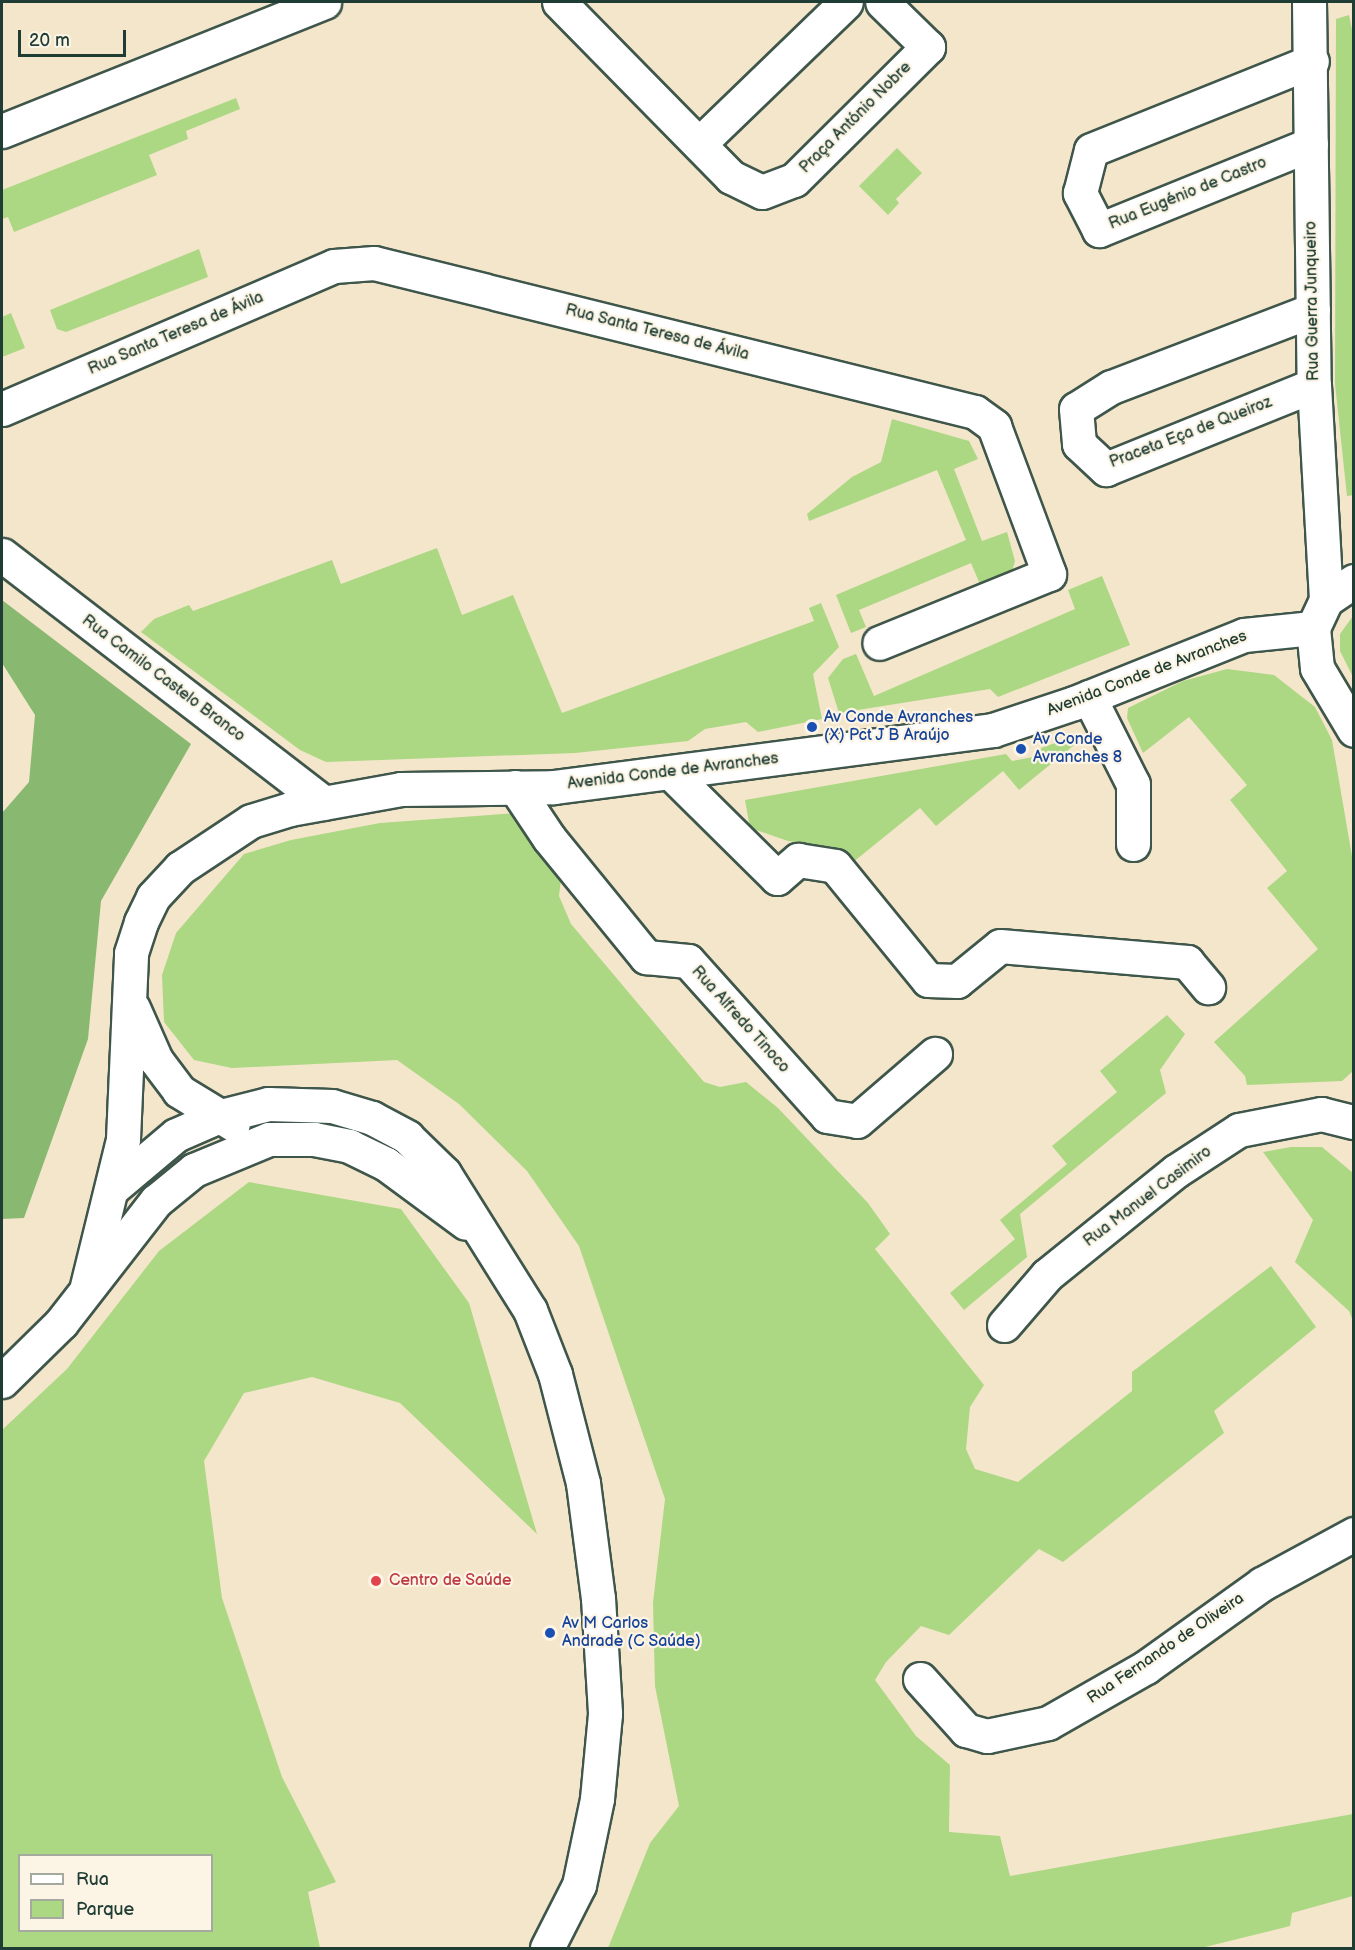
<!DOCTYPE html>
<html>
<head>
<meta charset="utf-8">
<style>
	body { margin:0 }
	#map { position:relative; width:1355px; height:1950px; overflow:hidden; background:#f4e6cb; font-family:"Balsamiq Sans",sans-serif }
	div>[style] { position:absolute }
	.green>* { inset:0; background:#acd783 }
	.forest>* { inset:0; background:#89b871 }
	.roads { filter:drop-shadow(2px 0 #3f564b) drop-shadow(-2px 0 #3f564b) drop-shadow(0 2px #3f564b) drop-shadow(0 -2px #3f564b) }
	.minor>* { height:33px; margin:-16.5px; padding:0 16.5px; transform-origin:16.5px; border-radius:16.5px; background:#fff }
	.dots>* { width:16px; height:16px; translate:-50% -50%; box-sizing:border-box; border:3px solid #fcf5e5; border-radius:50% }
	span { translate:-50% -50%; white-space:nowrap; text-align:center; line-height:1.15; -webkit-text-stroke:4.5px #fcf5e5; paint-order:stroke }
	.street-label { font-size:16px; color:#1f3d34 }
	.transit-label { font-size:16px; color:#164399 }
	.left { translate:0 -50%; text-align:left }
	.health-label { font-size:16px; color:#be3a42 }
	.frame { position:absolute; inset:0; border:3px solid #1f3d34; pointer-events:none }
	.legend { position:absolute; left:18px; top:1854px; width:195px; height:78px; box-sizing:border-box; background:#fcf5e5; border:2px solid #a4ab9e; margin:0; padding:8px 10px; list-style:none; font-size:18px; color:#1f3d34 }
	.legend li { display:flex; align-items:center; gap:12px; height:30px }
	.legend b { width:30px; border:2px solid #a4ab9e }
	.scale { position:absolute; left:18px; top:30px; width:108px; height:27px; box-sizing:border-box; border:3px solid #1f3d34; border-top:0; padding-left:8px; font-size:18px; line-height:21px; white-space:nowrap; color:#1f3d34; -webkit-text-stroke:4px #fcf5e5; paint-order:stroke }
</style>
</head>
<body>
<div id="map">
	<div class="green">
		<div style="clip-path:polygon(1349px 15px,1354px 39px,1354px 495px,1347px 496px,1335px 384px,1336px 19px)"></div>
		<div style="clip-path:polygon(236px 98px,240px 109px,186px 131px,188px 139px,149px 155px,157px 175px,14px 232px,8px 217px,2px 219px,2px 190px)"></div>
		<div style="clip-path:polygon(897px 148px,922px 173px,896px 199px,899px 203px,888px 215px,859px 186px)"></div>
		<div style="clip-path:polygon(199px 249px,208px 277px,66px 332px,57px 329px,50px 310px)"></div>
		<div style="clip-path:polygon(11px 313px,25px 348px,2px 357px,2px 317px)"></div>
		<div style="clip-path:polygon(892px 419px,969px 441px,978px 459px,954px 469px,982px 541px,1007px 532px,1015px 561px,1010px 578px,982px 589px,971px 563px,859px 610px,866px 627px,851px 633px,836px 595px,966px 540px,937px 470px,809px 521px,807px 514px,852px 477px,881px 462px)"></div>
		<div style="clip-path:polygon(437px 548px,462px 615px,513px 595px,562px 713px,814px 621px,809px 608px,821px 603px,839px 647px,813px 674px,822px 719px,758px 732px,746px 722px,705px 729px,688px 741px,575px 753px,326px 762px,300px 750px,141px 632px,154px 619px,189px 605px,193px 611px,332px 560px,341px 584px)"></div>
		<div style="clip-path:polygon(1102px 576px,1130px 645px,998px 697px,990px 689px,839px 713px,828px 678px,843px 659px,856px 654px,874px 696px,1075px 609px,1068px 590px)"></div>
		<div style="clip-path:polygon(1353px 616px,1353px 677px,1340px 651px,1340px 634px)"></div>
		<div style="clip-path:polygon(1227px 669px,1274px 675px,1315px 707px,1332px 740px,1354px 868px,1353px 1071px,1342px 1081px,1247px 1085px,1245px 1076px,1214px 1042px,1318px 949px,1267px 888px,1287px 871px,1230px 800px,1247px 785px,1189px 717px,1143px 753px,1127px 718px,1128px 708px,1183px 681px)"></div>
		<div style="clip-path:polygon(1081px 734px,1084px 737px,1019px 790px,1003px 771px,936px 826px,920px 808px,852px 863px,833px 847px,788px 841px,750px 828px,745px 800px,1006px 754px,1012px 761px,1039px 756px,1041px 748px)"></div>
		<div style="clip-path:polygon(516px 813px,562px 870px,559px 896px,571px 924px,704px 1082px,720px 1087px,746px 1082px,778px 1108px,868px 1203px,890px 1234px,875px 1249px,984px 1385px,970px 1407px,966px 1449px,975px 1469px,1018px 1482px,1132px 1391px,1132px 1372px,1271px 1266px,1316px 1327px,1214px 1411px,1224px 1433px,1063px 1562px,1039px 1549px,949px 1635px,921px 1626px,886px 1662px,875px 1680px,916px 1736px,950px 1765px,949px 1832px,1000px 1836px,1010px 1876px,1353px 1814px,1353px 1896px,1292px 1913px,1290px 1926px,1201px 1948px,608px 1948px,650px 1843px,679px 1806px,655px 1686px,653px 1603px,665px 1499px,579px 1246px,527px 1171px,459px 1104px,397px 1060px,232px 1068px,194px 1060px,164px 1022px,162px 975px,176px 933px,244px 854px,291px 840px,380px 823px)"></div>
		<div style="clip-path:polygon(1167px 1015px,1185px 1034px,1160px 1070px,1166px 1093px,1020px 1214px,1027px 1257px,964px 1310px,950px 1293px,1015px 1239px,1000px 1220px,1067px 1164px,1052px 1146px,1117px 1092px,1100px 1071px)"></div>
		<div style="clip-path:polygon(1291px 1147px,1322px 1147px,1353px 1173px,1353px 1321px,1349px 1311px,1295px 1262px,1313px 1220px,1263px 1152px)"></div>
		<div style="clip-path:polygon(evenodd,249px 1182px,401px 1209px,469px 1303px,537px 1534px,400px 1403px,312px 1377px,244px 1393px,204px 1461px,222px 1598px,282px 1777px,336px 1882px,308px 1892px,320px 1948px,2px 1948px,2px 1430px,67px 1369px,159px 1251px,249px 1182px,20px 1856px,212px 1856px,212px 1930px,20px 1930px,20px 1856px)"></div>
	</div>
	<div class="forest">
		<div style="clip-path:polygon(2px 600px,191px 744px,101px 901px,88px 1039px,24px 1218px,2px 1219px,2px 813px,29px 782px,35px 715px,2px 663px)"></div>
	</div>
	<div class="roads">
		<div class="minor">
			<div style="left:559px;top:2px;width:245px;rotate:45.5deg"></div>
			<div style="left:731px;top:177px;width:34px;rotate:26deg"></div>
			<div style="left:762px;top:192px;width:34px;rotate:-21deg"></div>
			<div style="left:794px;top:180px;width:189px;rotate:-44.8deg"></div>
			<div style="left:928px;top:47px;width:64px;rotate:-135.6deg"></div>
			<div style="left:1309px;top:2px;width:383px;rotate:89.3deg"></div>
			<div style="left:1314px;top:385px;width:215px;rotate:86.8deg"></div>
			<div style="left:2px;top:131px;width:347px;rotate:-21.8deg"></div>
			<div style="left:699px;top:144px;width:204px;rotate:-44deg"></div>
			<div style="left:1311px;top:144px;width:229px;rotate:157.9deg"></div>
			<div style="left:1099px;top:230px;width:42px;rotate:-117.2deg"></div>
			<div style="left:1080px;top:193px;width:44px;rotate:-75.7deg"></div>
			<div style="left:1091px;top:150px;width:238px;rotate:-21.9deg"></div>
			<div style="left:1313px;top:310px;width:216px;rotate:159.1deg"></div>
			<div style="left:1111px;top:387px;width:41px;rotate:147.8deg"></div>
			<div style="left:1076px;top:409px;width:35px;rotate:85deg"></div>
			<div style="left:1079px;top:444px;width:37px;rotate:43deg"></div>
			<div style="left:1106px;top:469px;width:224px;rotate:-22deg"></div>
			<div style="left:2px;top:409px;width:361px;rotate:-23.3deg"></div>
			<div style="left:334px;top:266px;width:40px;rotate:-4.3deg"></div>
			<div style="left:374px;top:263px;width:619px;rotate:13.92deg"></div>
			<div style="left:975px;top:412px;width:24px;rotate:36deg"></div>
			<div style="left:994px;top:426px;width:158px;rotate:69.6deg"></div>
			<div style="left:1049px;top:574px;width:183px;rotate:157.9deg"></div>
			<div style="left:2px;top:555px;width:406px;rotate:37.6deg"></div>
			<div style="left:1354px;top:581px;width:34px;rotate:146deg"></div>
			<div style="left:1326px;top:600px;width:31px;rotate:115deg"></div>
			<div style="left:1313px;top:628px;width:40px;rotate:84.3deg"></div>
			<div style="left:1317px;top:668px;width:72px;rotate:59.2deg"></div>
			<div style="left:1089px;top:697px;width:97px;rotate:63.2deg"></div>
			<div style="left:1133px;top:784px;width:60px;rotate:90deg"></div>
			<div style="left:671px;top:773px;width:149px;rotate:44.7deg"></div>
			<div style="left:777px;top:878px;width:28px;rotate:-41deg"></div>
			<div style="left:798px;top:860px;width:37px;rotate:9deg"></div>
			<div style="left:835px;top:866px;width:147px;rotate:50.8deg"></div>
			<div style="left:928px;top:980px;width:29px;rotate:2deg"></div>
			<div style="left:957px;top:981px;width:55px;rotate:-39.1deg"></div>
			<div style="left:1000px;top:946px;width:188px;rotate:4.9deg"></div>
			<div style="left:1187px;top:962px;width:33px;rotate:50deg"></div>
			<div style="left:515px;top:787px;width:61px;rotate:56.3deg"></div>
			<div style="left:549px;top:838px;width:154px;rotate:50.8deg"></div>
			<div style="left:646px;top:957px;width:42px;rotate:5.4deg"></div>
			<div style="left:688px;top:961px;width:208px;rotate:48.1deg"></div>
			<div style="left:827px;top:1116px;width:30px;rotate:9deg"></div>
			<div style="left:857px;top:1121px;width:103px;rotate:-40.7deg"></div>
			<div style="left:133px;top:1008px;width:57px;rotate:66.1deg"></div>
			<div style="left:156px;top:1060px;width:39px;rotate:53deg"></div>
			<div style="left:179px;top:1091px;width:63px;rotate:31.4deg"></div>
			<div style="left:113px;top:1188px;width:82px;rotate:-40.1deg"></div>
			<div style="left:176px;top:1135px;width:45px;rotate:-23.7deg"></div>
			<div style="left:217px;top:1117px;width:53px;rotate:-14.3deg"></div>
			<div style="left:268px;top:1104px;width:64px;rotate:1.8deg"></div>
			<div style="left:332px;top:1106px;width:42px;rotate:16.7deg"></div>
			<div style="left:372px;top:1118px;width:40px;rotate:28deg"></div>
			<div style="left:407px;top:1137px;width:52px;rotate:44.2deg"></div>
			<div style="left:444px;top:1173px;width:162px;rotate:57.9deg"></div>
			<div style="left:530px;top:1310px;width:69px;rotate:68.7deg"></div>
			<div style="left:555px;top:1374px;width:113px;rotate:75.6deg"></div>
			<div style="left:583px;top:1483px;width:116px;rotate:82.6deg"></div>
			<div style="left:598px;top:1598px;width:116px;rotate:86.5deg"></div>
			<div style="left:605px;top:1714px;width:85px;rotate:95.4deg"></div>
			<div style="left:597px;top:1799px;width:88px;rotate:101.8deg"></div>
			<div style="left:579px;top:1885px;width:71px;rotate:116.9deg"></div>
			<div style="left:87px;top:1286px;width:151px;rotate:-76.2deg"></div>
			<div style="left:123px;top:1139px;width:186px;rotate:-87.5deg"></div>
			<div style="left:131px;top:953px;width:33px;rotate:-72deg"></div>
			<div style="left:141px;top:922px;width:28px;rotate:-64deg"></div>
			<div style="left:153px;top:897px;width:40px;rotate:-47deg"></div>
			<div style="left:180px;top:868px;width:85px;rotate:-33.5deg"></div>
			<div style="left:251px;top:821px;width:41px;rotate:-17.1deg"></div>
			<div style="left:290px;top:809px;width:113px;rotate:-10.2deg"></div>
			<div style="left:401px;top:789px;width:153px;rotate:-0.7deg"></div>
			<div style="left:554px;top:787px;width:443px;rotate:-7.4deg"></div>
			<div style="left:993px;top:730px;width:85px;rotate:-18.4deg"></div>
			<div style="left:1074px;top:703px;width:183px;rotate:-21.8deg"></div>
			<div style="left:1244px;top:635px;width:69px;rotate:-5.8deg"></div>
			<div style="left:1004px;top:1325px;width:66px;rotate:-49.3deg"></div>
			<div style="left:1047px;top:1275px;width:166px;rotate:-38.9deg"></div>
			<div style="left:1176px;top:1171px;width:75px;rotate:-33.1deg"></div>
			<div style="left:1239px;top:1130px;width:84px;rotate:-11deg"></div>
			<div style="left:1321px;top:1114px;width:34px;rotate:14deg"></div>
			<div style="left:2px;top:1381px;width:83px;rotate:-44.5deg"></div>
			<div style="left:61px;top:1323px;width:155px;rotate:-52.1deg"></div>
			<div style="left:156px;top:1201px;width:49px;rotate:-39.2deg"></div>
			<div style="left:194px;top:1170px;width:81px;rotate:-22.5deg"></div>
			<div style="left:269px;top:1139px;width:45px"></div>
			<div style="left:314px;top:1139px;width:36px;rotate:11deg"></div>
			<div style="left:349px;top:1146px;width:41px;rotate:25.9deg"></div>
			<div style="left:386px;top:1164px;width:99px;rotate:36.4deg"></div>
			<div style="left:920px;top:1679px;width:69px;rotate:48deg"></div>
			<div style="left:966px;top:1730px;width:22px;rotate:16deg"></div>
			<div style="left:987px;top:1736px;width:62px;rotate:-12deg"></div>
			<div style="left:1048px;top:1723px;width:113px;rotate:-29.7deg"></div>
			<div style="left:1146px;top:1667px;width:143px;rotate:-35.6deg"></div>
			<div style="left:1262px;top:1584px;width:105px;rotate:-28.5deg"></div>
		</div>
	</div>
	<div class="dots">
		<div style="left:812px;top:727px;background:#1a4fb4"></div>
		<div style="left:1021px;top:749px;background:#1a4fb4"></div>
		<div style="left:376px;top:1581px;background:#e0444e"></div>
		<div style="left:550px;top:1633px;background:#1a4fb4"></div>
	</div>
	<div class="street-label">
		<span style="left:856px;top:118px;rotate:-45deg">Praça António Nobre</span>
		<span style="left:1188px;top:194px;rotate:-22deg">Rua Eugénio de Castro</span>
		<span style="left:1313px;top:301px;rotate:-91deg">Rua Guerra Junqueiro</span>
		<span style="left:657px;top:333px;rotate:14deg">Rua Santa Teresa de Ávila</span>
		<span style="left:176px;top:334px;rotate:-23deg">Rua Santa Teresa de Ávila</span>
		<span style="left:1191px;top:433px;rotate:-21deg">Praceta Eça de Queiroz</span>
		<span style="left:1147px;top:674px;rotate:-21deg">Avenida Conde de Avranches</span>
		<span style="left:163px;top:679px;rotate:37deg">Rua Camilo Castelo Branco</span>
		<span style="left:673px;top:772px;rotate:-7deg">Avenida Conde de Avranches</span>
		<span style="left:740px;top:1020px;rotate:48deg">Rua Alfredo Tinoco</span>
		<span style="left:1148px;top:1197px;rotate:-37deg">Rua Manuel Casimiro</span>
		<span style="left:1166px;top:1649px;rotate:-34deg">Rua Fernando de Oliveira</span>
	</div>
	<div class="transit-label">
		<span class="left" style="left:824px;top:727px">Av Conde Avranches<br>(X) Pct J B Araújo</span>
		<span class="left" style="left:1033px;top:749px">Av Conde<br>Avranches 8</span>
		<span class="left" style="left:562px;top:1633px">Av M Carlos<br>Andrade (C Saúde)</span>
	</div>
	<div class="health-label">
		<span class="left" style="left:389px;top:1581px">Centro de Saúde</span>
	</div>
	<div class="frame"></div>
	<ul class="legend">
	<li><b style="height:8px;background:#fff"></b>Rua</li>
	<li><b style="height:16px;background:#acd783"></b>Parque</li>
	</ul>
	<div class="scale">20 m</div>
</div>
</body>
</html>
